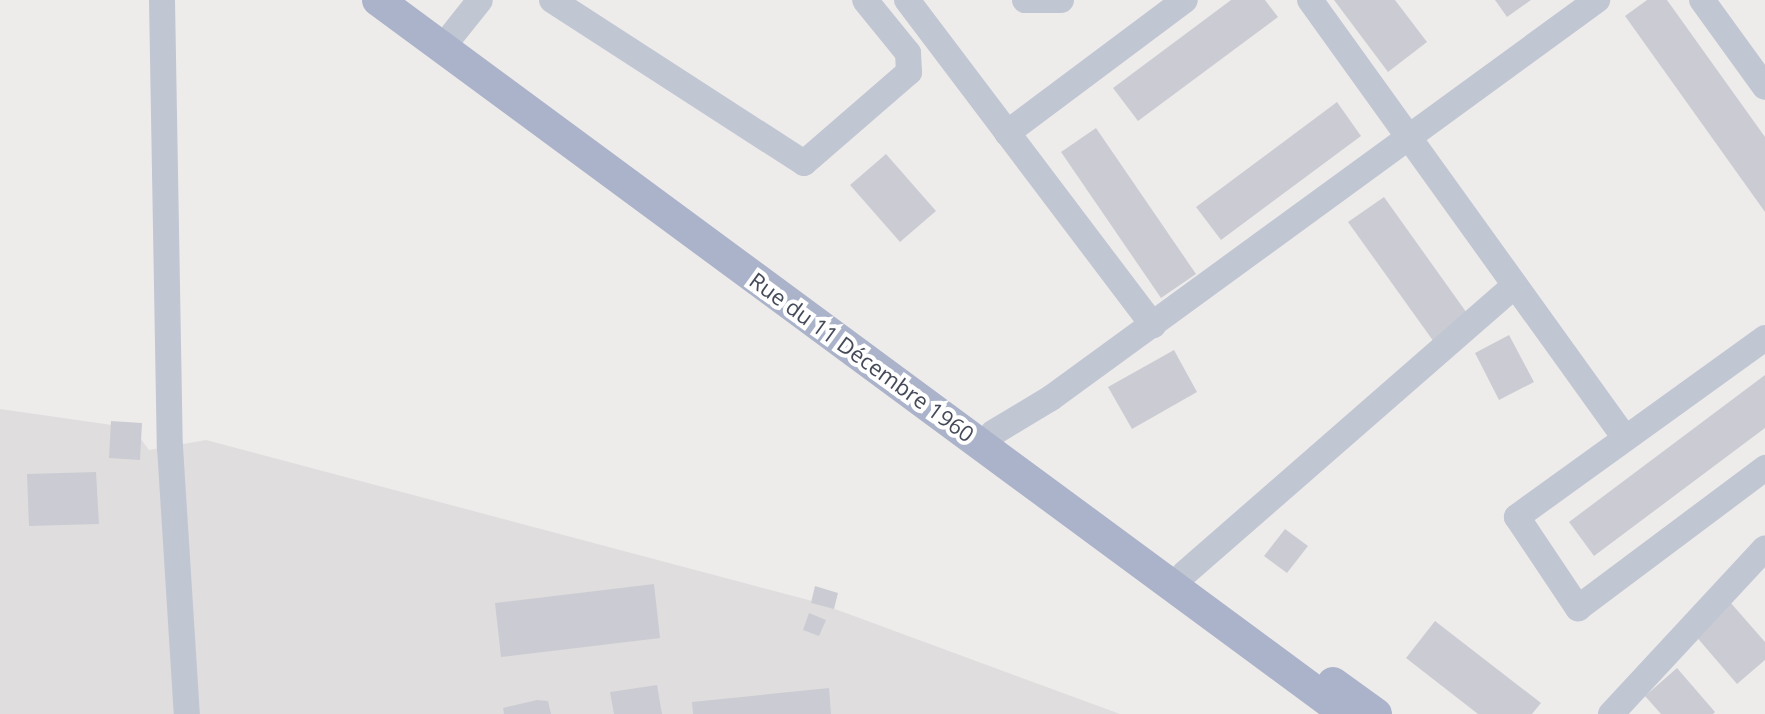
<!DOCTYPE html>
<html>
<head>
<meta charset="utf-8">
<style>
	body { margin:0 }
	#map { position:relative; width:1765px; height:714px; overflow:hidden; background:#eeeceb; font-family:"Open Sans",sans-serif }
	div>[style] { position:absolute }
	.education>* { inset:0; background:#dfdddd }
	.building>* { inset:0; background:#cbccd3 }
	.minor>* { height:26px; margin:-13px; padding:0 13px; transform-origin:13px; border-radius:13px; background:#c1c6d3 }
	.major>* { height:32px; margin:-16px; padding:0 16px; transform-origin:16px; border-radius:16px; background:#abb3ca }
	span { translate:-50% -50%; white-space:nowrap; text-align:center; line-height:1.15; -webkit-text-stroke:8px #fff; paint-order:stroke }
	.street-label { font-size:22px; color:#444a58 }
</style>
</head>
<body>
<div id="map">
	<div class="education">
		<div style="clip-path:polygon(0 409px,133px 428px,149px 450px,206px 440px,816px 602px,1120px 714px,0 714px)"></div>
	</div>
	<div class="building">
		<div style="clip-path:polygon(1231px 0,1265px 0,1278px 17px,1138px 121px,1113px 88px)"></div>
		<div style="clip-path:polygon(1334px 0,1395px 0,1427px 42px,1388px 72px)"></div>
		<div style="clip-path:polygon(1495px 0,1531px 0,1507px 17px)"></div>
		<div style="clip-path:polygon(1647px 0,1667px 0,1765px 137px,1765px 212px,1625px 16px)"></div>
		<div style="clip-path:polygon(1337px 102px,1361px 136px,1221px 240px,1196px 207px)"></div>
		<div style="clip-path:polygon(1096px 128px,1196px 274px,1161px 298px,1061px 152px)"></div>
		<div style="clip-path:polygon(886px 154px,936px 211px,900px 242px,850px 185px)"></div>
		<div style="clip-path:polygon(1384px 197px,1469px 316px,1434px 342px,1348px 222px)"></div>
		<div style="clip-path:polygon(1509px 335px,1534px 382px,1499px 400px,1475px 353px)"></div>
		<div style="clip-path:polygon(1174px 350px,1197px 392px,1132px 429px,1108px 387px)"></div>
		<div style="clip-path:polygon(1765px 375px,1765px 428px,1594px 556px,1569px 522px)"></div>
		<div style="clip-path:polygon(111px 421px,142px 423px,140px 460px,109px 458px)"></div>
		<div style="clip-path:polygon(96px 472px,99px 524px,29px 526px,27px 474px)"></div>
		<div style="clip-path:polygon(1285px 529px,1308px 546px,1287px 573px,1264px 556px)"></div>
		<div style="clip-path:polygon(654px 584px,660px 638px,501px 657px,495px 603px)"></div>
		<div style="clip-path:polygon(815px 586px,838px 593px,834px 609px,811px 603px)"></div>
		<div style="clip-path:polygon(1730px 602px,1765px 642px,1765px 660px,1737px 684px,1694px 634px)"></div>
		<div style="clip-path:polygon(809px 613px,826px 620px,819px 636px,803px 630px)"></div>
		<div style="clip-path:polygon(1435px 621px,1541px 703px,1532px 714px,1478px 714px,1406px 658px)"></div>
		<div style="clip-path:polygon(1677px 668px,1715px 712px,1713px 714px,1661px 714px,1645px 696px)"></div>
		<div style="clip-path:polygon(657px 685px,662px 714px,614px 714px,610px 692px)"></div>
		<div style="clip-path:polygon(829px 688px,831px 714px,693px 714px,692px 702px)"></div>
		<div style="clip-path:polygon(537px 700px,548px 701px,551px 714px,504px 714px,503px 708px)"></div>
	</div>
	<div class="minor">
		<div style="left:162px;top:0;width:447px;rotate:89deg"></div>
		<div style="left:170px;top:447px;width:268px;rotate:86.4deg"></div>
		<div style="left:552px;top:0;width:300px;rotate:32.9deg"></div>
		<div style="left:804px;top:163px;width:139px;rotate:-40.9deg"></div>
		<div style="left:909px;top:72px;width:19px;rotate:-93deg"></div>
		<div style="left:908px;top:53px;width:68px;rotate:-129.1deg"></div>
		<div style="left:907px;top:0;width:408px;rotate:52.9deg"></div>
		<div style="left:1025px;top:0;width:36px"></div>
		<div style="left:1310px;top:0;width:540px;rotate:54.28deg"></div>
		<div style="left:1702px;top:0;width:107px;rotate:54.1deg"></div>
		<div style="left:453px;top:34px;width:43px;rotate:-51.5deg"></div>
		<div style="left:1007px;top:133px;width:222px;rotate:-36.8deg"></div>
		<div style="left:1765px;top:338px;width:306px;rotate:144.2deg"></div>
		<div style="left:1517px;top:517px;width:110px;rotate:56.2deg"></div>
		<div style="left:1578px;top:608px;width:234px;rotate:-36.8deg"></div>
		<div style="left:993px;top:433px;width:68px;rotate:-31.1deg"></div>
		<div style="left:1051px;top:398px;width:676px;rotate:-36.09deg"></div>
		<div style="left:1184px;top:574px;width:439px;rotate:-41.1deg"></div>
		<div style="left:1611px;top:714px;width:226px;rotate:-47.1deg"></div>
	</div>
	<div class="major">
		<div style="left:378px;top:0;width:1203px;rotate:36.41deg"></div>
		<div style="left:1333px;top:683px;width:53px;rotate:35.8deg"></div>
	</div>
	<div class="street-label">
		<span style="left:862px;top:357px;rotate:36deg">Rue du 11 Décembre 1960</span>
	</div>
</div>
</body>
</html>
